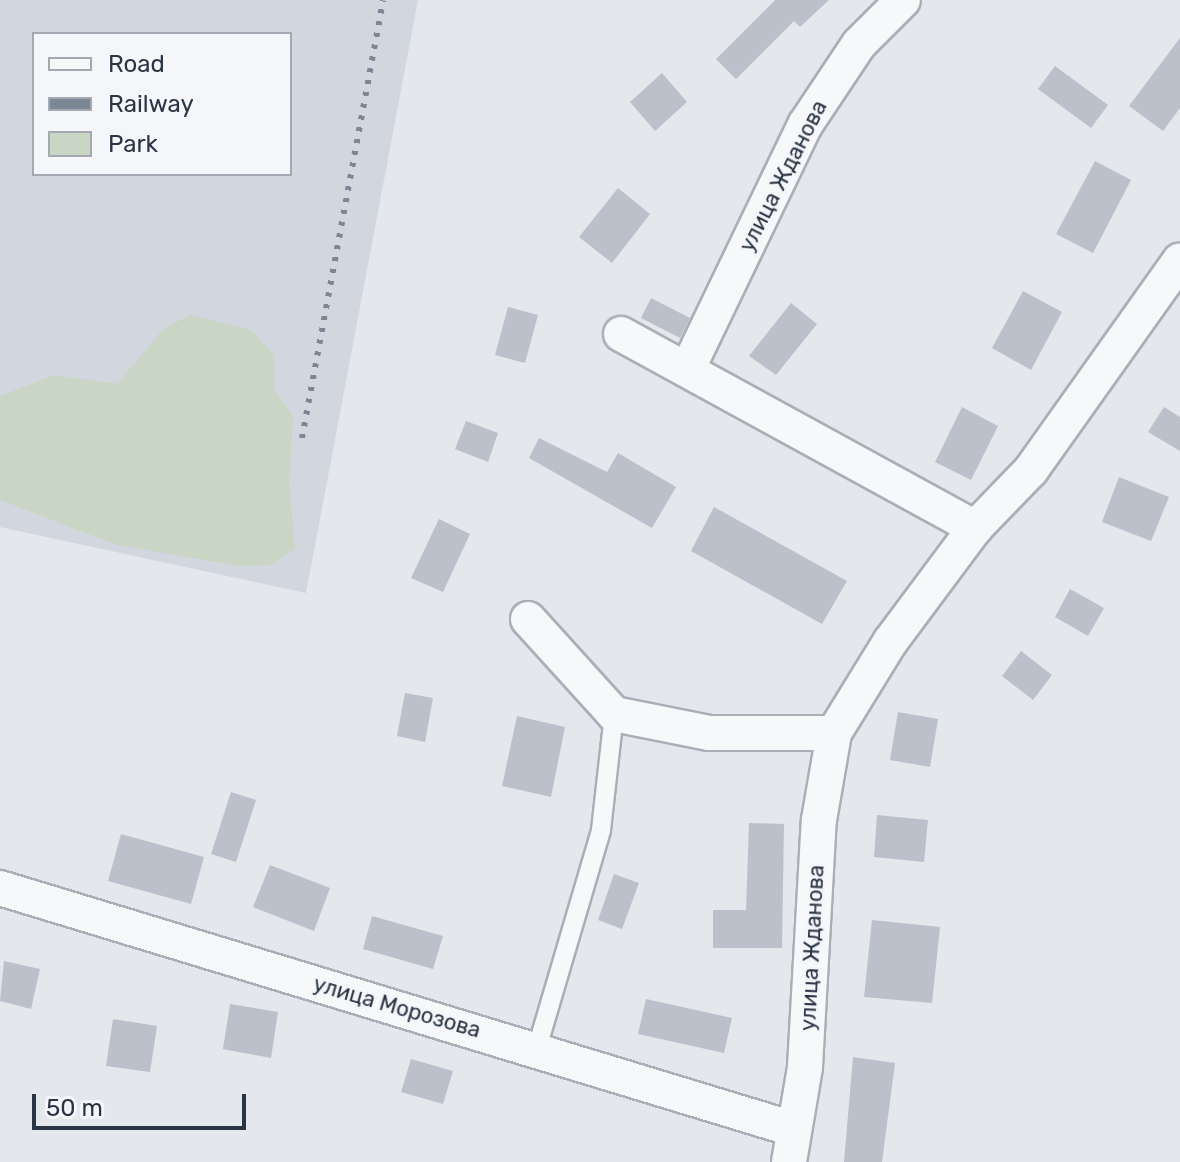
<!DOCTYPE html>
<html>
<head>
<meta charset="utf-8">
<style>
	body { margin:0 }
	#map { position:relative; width:1180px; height:1162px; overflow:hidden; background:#e4e7ec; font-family:Rubik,sans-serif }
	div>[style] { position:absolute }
	.built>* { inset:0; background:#d2d6de }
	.green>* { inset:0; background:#c9d6c5 }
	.building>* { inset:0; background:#bbc0ca }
	.roads { filter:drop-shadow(2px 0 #a9aeb7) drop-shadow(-2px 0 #a9aeb7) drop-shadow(0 2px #a9aeb7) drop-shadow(0 -2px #a9aeb7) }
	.service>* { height:18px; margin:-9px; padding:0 9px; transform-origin:9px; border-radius:9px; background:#f7f8fa }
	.minor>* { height:34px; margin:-17px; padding:0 17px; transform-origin:17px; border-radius:17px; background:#f7f8fa }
	.rail>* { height:6px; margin-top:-3px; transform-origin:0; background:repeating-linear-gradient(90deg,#7d8696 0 4px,transparent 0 12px) }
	span { translate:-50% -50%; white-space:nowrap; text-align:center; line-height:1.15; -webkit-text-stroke:6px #f4f6f9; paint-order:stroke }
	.street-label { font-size:22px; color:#2b3445 }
	.legend { position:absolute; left:32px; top:32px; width:260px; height:144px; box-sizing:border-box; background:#f4f6f9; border:2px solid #a4a8b1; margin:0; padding:10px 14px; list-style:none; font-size:24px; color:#2b3445 }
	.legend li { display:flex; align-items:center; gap:16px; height:40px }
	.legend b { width:40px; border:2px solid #a4a8b1 }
	.scale { position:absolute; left:32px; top:1094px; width:214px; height:36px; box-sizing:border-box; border:4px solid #2b3445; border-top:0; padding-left:10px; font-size:24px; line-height:28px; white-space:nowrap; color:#2b3445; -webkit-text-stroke:6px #f4f6f9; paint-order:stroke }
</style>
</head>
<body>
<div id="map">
	<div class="built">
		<div style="clip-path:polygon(evenodd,0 0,418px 0,306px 593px,0 527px,0 0,34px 34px,290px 34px,290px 174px,34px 174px,34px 34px)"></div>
	</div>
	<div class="green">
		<div style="clip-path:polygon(190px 315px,252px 330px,274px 355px,274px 390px,293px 416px,289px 484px,295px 548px,270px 565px,238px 566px,114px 544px,0 500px,0 396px,54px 375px,117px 384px,163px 329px)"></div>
	</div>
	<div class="building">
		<div style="clip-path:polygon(775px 0,829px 0,800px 27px,794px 21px,736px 79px,716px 59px)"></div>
		<div style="clip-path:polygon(1180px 38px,1180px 108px,1163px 131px,1129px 106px)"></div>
		<div style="clip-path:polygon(1055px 66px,1108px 105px,1091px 128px,1038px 89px)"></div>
		<div style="clip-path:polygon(662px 73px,687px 102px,655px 131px,630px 102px)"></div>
		<div style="clip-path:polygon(1095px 161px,1131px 180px,1093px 253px,1056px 234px)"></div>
		<div style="clip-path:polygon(618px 188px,650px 214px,612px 263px,579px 237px)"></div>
		<div style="clip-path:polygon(1023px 291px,1062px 312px,1031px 370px,992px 348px)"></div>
		<div style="clip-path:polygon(651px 298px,690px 318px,680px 338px,641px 318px)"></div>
		<div style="clip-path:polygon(791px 303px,817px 324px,776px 375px,749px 356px)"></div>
		<div style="clip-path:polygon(508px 307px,538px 315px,525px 363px,495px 355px)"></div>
		<div style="clip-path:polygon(962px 407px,998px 426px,971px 480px,935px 462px)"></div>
		<div style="clip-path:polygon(1164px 407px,1180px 417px,1180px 451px,1148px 432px)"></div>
		<div style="clip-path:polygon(466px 421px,498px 433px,488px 462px,455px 449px)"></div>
		<div style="clip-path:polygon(539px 438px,607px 472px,618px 453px,676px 487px,652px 528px,529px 458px)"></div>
		<div style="clip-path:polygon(1119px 477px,1169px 497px,1151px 541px,1102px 522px)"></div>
		<div style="clip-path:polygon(714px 507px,847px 581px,822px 624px,691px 551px)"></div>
		<div style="clip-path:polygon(439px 519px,470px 534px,443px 592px,411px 578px)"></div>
		<div style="clip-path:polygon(1070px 589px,1104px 608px,1088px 636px,1055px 617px)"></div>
		<div style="clip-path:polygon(1021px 651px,1052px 675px,1033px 700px,1002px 676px)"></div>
		<div style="clip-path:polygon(405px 693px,433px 698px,425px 742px,397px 736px)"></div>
		<div style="clip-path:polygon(898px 712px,938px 719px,930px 767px,890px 760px)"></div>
		<div style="clip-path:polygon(517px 716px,565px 727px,551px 797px,502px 786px)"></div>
		<div style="clip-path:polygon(231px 792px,256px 800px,236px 862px,211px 854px)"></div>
		<div style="clip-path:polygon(877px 815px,928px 820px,924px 862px,874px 857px)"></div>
		<div style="clip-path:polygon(749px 823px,784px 824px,782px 948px,713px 948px,713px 910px,746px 910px)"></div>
		<div style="clip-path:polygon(121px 834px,204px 857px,191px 904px,108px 881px)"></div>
		<div style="clip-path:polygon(270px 865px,330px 888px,314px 931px,253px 907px)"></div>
		<div style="clip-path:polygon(614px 874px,639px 883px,622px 929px,598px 920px)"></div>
		<div style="clip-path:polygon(372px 916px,443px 936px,433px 969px,363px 949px)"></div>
		<div style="clip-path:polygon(872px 920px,940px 927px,932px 1003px,864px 997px)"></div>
		<div style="clip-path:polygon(4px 961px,40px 969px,31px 1009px,0 1001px)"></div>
		<div style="clip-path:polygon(646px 999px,732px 1018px,724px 1053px,638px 1034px)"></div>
		<div style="clip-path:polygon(230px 1004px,278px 1012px,271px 1058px,223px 1049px)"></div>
		<div style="clip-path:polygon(113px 1019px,157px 1026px,150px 1072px,106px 1066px)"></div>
		<div style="clip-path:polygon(853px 1057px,895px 1063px,882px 1162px,844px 1162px)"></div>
		<div style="clip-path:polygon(411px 1059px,453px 1071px,443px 1104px,401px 1092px)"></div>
	</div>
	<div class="roads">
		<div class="service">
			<div style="left:537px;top:1048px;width:227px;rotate:-73.6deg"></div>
			<div style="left:601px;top:830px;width:117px;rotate:-83.6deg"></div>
		</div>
		<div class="minor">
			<div style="left:621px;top:334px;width:404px;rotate:28.7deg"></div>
			<div style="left:688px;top:368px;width:270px;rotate:-64.3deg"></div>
			<div style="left:805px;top:125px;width:97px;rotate:-56.3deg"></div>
			<div style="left:859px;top:44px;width:62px;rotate:-45deg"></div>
			<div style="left:528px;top:619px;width:128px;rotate:47.8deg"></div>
			<div style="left:614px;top:714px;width:97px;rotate:11.3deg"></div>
			<div style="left:709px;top:733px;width:125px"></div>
			<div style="left:0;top:888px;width:829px;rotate:16.9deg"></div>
			<div style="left:789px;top:1162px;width:96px;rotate:-80.4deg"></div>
			<div style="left:805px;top:1067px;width:247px;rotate:-86.8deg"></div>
			<div style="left:819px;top:820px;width:88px;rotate:-80.2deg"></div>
			<div style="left:834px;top:733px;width:107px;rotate:-58.4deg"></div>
			<div style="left:890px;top:642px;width:142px;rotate:-53.3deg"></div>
			<div style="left:975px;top:528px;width:81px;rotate:-46deg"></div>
			<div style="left:1031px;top:470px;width:257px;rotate:-54.6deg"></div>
		</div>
	</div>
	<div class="rail">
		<div style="left:302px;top:438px;width:445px;rotate:-79.5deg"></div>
	</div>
	<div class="street-label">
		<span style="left:783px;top:176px;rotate:-63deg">улица Жданова</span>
		<span style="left:812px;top:948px;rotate:-87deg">улица Жданова</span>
		<span style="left:397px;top:1007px;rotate:16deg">улица Морозова</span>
	</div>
	<ul class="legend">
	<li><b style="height:10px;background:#f7f8fa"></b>Road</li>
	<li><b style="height:10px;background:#7d8696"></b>Railway</li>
	<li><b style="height:22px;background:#c9d6c5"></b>Park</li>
	</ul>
	<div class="scale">50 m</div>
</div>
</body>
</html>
